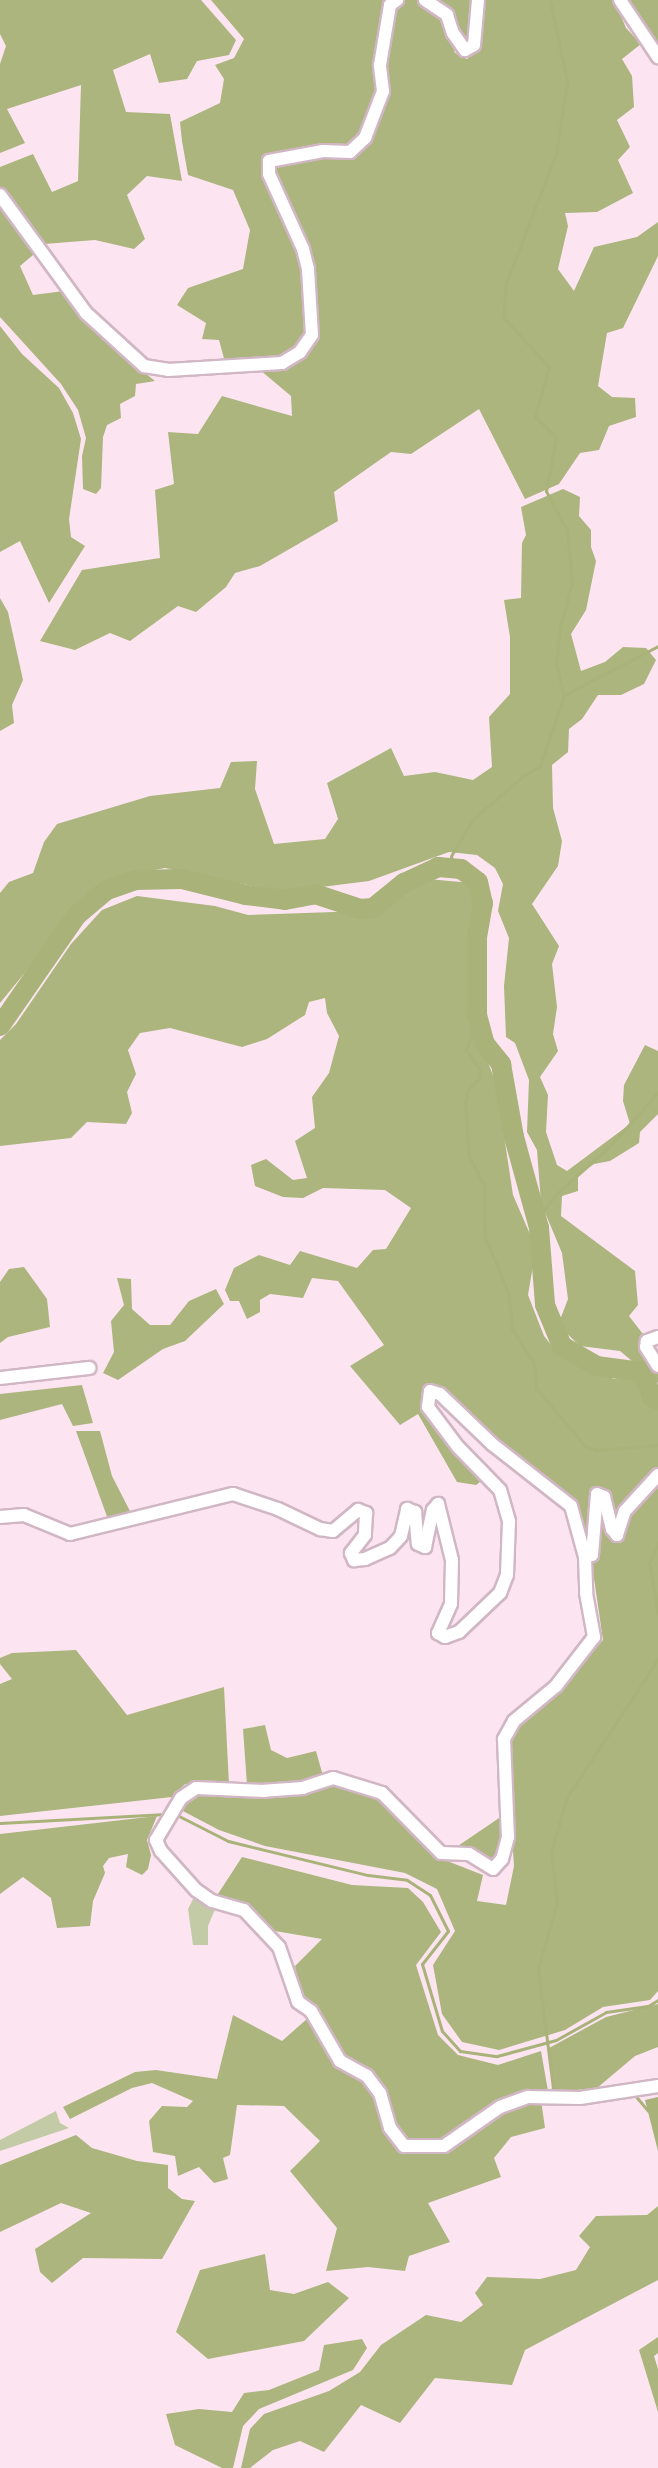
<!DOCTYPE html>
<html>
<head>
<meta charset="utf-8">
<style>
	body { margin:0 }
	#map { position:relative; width:658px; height:2468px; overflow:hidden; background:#fce5f1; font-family:Roboto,sans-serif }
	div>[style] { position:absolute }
	.green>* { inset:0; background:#c3caa6 }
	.forest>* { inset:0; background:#abb57d }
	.water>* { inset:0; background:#a8b279 }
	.stream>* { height:3px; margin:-1.5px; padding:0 1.5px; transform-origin:1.5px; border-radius:1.5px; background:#a8b279 }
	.river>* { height:20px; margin:-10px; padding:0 10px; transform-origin:10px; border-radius:10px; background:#a8b279 }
	.roads { filter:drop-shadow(2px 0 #d1b6c4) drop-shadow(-2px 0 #d1b6c4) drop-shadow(0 2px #d1b6c4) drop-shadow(0 -2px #d1b6c4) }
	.minor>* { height:12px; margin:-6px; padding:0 6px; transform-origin:6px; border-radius:6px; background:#fff }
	span { translate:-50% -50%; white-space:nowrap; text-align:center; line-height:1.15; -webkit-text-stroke:4.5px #fff; paint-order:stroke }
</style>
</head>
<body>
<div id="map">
	<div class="green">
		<div style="clip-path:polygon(195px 1895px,216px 1907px,208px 1926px,208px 1945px,193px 1945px,188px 1909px)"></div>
		<div style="clip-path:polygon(56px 2111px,60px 2123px,69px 2128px,0 2151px,0 2140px)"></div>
	</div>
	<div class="forest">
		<div style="clip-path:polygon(0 0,201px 0,236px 40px,229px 55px,197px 61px,187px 79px,159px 83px,150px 54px,113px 70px,126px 112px,170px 114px,182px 181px,147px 176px,127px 195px,145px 239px,134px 249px,95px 240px,44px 244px,0 190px,0 167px,33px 154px,52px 192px,78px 181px,81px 85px,7px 109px,25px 143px,0 153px,0 64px,6px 46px,0 34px)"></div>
		<div style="clip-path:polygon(211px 0,387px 0,376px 65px,376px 94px,360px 134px,347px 145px,318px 145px,265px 156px,266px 179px,304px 268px,306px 331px,291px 352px,277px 359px,225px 362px,219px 340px,202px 339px,206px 323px,177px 305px,188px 288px,243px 269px,250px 230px,233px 190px,188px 175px,182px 141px,180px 122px,220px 103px,224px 79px,215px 65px,234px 58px,244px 39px)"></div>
		<div style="clip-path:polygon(403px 0,418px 0,444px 16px,455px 53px,467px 59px,479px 50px,483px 0,614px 0,626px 28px,641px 44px,622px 59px,632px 76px,634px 107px,617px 120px,630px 147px,618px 160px,633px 193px,597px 212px,565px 213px,568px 226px,558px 269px,574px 291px,594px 247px,637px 237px,658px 222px,658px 256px,623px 328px,607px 333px,598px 386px,612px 397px,635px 398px,636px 417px,609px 426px,599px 450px,580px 453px,559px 484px,525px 499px,479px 409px,411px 454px,391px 452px,334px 492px,338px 521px,260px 566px,235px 573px,226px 587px,196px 612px,178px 606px,130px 641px,110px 633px,75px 650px,40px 641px,82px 570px,160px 558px,155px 490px,174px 484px,168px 432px,198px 434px,222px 396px,292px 416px,291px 396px,260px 370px,316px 336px,312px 265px,273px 177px,273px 164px,325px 154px,367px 140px,393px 28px,394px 7px)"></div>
		<div style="clip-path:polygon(438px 0,473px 0,469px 40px,464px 43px,450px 13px)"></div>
		<div style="clip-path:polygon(624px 0,658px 0,658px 50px)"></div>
		<div style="clip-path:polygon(0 202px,39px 250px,20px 266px,33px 295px,64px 291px,102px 339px,155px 381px,136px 384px,135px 396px,120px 404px,121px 418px,107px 425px,103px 437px,101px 488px,96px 494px,83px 489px,82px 456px,86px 438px,78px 410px,61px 384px,0 317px)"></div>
		<div style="clip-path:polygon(0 326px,22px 354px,59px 388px,73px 413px,81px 439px,69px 519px,71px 537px,85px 546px,49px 603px,20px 541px,0 552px)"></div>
		<div style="clip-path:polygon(563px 489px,580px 497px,579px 516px,591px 530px,591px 547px,596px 561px,586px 610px,571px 634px,581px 671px,605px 662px,623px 647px,646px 648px,656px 660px,644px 684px,621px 695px,598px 695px,582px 719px,569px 729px,568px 752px,552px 765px,553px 808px,562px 841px,558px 866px,532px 904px,559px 946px,552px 964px,557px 1007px,553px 1034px,558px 1051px,540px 1077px,548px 1095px,546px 1132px,557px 1165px,567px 1171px,630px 1124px,623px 1101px,624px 1085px,645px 1045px,658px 1051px,658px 1114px,640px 1132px,639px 1143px,610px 1161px,594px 1164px,578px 1175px,578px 1191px,562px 1196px,561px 1216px,635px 1271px,638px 1305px,629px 1316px,646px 1338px,658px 1369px,658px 1383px,620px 1351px,580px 1346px,558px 1325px,568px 1299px,562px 1253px,541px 1203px,537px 1150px,527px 1132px,529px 1080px,515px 1043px,506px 1037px,504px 986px,509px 938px,498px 911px,503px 884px,495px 868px,477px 855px,449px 852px,369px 881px,282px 892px,165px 868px,119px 877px,90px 893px,0 1003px,0 893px,9px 882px,33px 873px,44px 842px,57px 824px,150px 796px,220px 788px,231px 762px,257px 761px,255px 789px,274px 844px,325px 839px,338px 819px,327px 783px,391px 748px,404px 776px,435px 772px,473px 780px,492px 767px,489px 717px,510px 694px,510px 637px,504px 600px,521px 598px,522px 543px,526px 535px,521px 507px)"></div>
		<div style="clip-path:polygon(0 598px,8px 612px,23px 680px,12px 705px,14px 723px,0 731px)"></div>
		<div style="clip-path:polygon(428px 879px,482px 884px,477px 964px,478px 1037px,496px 1083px,513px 1195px,536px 1248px,528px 1295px,544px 1336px,560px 1356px,614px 1379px,636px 1374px,650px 1399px,658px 1404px,658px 1471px,617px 1531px,605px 1495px,590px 1554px,571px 1503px,428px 1387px,422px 1402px,437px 1430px,480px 1482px,476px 1485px,457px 1482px,418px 1414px,400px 1425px,350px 1366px,384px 1345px,338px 1281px,312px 1278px,303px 1298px,270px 1294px,260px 1300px,260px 1312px,247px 1319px,239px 1301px,230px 1301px,225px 1290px,234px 1268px,259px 1255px,290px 1265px,300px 1251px,357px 1268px,373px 1250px,386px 1249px,411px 1208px,385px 1190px,323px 1188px,303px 1198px,283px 1197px,255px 1186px,251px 1165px,266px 1159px,293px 1180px,307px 1178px,295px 1141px,315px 1128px,312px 1097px,329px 1073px,339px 1036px,327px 1013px,325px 998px,309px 1002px,305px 1015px,267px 1039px,242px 1047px,170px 1028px,140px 1033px,128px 1050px,136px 1074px,127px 1092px,132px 1113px,126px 1124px,87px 1122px,71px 1138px,0 1146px,0 1040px,16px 1024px,71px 944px,102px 910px,137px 896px,215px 906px,248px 915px,363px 911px)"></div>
		<div style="clip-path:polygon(24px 1267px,47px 1299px,50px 1327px,8px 1337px,0 1343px,0 1282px,9px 1269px)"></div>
		<div style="clip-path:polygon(117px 1278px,131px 1279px,132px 1309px,150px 1325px,170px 1325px,189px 1301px,216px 1289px,224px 1304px,185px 1341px,163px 1349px,118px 1380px,103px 1373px,114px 1352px,111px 1321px,124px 1305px)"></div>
		<div style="clip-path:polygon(82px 1385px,93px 1423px,73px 1426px,62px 1404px,0 1420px,0 1394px)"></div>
		<div style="clip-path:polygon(76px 1431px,100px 1431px,112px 1476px,133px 1517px,109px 1522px)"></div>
		<div style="clip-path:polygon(658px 1476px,658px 1991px,650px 2000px,603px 2007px,565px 2030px,499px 2050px,462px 2042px,442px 2014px,433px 1965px,455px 1931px,437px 1889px,405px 1873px,265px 1846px,219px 1830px,181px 1810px,195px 1792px,335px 1783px,380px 1798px,437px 1857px,483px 1875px,477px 1901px,506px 1905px,514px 1866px,508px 1777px,510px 1741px,520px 1722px,560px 1688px,603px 1640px,591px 1558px,597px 1498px,609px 1521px,623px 1522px)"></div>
		<div style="clip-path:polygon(76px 1650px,127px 1715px,224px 1687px,229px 1784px,185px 1784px,172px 1797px,0 1816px,0 1684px,12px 1679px,0 1664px,0 1658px,12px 1653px)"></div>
		<div style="clip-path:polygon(265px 1725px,271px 1750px,287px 1758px,316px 1751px,323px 1776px,299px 1784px,247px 1785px,243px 1729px)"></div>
		<div style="clip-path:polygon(157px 1816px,147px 1840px,151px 1855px,148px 1869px,142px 1875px,126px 1867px,128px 1854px,109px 1858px,103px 1866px,105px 1873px,93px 1901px,90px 1926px,57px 1928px,51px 1898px,23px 1877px,0 1894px,0 1834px)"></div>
		<div style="clip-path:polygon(502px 1816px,504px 1837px,498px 1858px,491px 1864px,452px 1850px)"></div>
		<div style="clip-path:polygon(242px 1857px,352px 1885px,408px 1888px,423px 1902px,441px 1932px,416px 1965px,438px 2035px,458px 2055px,498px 2065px,541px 2051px,548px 2091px,525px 2094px,440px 2144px,404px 2142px,391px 2126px,382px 2090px,346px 2058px,316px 2010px,301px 1997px,295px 1966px,322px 1939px,269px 1930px,216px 1897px)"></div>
		<div style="clip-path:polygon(658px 2004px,658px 2047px,635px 2056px,597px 2088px,555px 2092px,549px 2048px,606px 2017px)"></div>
		<div style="clip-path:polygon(233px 2015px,282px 2041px,308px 2018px,335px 2064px,366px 2082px,376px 2095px,386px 2133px,402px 2150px,424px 2154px,445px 2150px,504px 2109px,541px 2100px,545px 2128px,511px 2137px,494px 2158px,501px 2177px,428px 2203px,450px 2242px,409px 2256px,405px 2271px,368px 2267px,326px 2271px,337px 2228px,290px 2171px,320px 2141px,284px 2106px,237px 2105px,230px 2155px,223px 2158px,228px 2179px,214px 2183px,199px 2167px,178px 2176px,175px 2156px,153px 2152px,149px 2121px,162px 2106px,187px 2107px,193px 2101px,152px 2083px,132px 2088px,70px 2119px,63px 2107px,135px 2072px,156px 2070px,217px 2079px)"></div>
		<div style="clip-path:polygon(76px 2135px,92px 2148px,137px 2161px,168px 2165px,168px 2188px,182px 2199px,195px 2201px,162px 2259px,83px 2258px,52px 2283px,40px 2272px,35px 2249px,91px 2213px,61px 2203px,0 2232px,0 2165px)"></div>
		<div style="clip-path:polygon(658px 2206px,658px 2280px,525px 2350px,512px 2385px,435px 2378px,400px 2423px,361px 2405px,324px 2452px,300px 2441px,273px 2450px,250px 2468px,241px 2468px,250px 2429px,264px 2414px,329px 2391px,360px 2372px,381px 2345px,426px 2315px,461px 2322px,483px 2305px,475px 2293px,487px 2277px,540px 2279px,576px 2270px,590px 2247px,579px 2236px,596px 2216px,647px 2215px)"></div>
		<div style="clip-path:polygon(265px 2254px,270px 2290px,294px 2294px,328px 2282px,349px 2298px,304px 2341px,208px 2359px,176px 2332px,200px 2270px)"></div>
		<div style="clip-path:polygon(658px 2337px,658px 2353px,654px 2356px,658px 2369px,658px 2412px,639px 2350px)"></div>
		<div style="clip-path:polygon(362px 2339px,367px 2348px,353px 2370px,259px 2409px,243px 2426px,233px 2468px,222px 2468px,175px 2445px,166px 2414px,199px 2409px,232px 2412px,244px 2393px,269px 2390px,319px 2370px,324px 2345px)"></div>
	</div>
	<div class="water">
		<div style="clip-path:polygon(658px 2097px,658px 2151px,645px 2100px)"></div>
	</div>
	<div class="stream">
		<div style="left:564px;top:695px;width:106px;rotate:-27.5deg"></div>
		<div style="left:454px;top:868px;width:12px;rotate:-104deg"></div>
		<div style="left:451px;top:856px;width:43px;rotate:-59.3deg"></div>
		<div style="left:473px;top:819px;width:66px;rotate:-40.7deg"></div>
		<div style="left:523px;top:776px;width:20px;rotate:-30deg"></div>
		<div style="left:540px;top:766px;width:75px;rotate:-71.3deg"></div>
		<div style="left:564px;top:695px;width:31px;rotate:-105deg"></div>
		<div style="left:556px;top:665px;width:38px;rotate:-84deg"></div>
		<div style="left:560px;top:627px;width:46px;rotate:-74.7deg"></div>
		<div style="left:572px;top:583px;width:52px;rotate:-95.5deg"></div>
		<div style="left:567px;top:531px;width:45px;rotate:-117.7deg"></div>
		<div style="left:546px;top:491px;width:55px;rotate:-79.5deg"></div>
		<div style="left:556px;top:437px;width:29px;rotate:-136deg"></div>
		<div style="left:535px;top:417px;width:52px;rotate:-74.4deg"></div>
		<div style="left:549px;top:367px;width:68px;rotate:-132.6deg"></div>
		<div style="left:503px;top:317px;width:34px;rotate:-85deg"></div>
		<div style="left:506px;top:283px;width:138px;rotate:-68.8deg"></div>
		<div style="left:556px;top:154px;width:74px;rotate:-81.4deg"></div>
		<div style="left:567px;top:81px;width:83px;rotate:-101.9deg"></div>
		<div style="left:477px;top:1015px;width:37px;rotate:107deg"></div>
		<div style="left:466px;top:1050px;width:22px;rotate:54deg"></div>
		<div style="left:479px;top:1068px;width:9px;rotate:84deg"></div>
		<div style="left:480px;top:1077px;width:18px;rotate:133deg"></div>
		<div style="left:468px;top:1090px;width:13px;rotate:103deg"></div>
		<div style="left:465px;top:1103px;width:53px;rotate:85.7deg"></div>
		<div style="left:469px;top:1156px;width:34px;rotate:63deg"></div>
		<div style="left:484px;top:1186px;width:51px;rotate:88.9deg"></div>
		<div style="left:485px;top:1237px;width:63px;rotate:67.5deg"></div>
		<div style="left:509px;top:1295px;width:34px;rotate:85deg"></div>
		<div style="left:512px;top:1329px;width:40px;rotate:57.1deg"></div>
		<div style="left:534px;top:1363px;width:25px;rotate:85deg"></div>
		<div style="left:536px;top:1388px;width:76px;rotate:49.8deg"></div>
		<div style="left:585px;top:1446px;width:13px;rotate:18deg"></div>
		<div style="left:597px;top:1450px;width:61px;rotate:-4.7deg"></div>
		<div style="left:537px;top:1219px;width:30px;rotate:-53deg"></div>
		<div style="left:555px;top:1195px;width:74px;rotate:-41.7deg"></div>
		<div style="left:610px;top:1146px;width:72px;rotate:-48.4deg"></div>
		<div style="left:658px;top:1542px;width:23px;rotate:113deg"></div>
		<div style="left:649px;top:1563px;width:51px;rotate:79.8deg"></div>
		<div style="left:175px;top:1814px;width:59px;rotate:27deg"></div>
		<div style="left:228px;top:1841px;width:144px;rotate:13.7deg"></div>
		<div style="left:368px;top:1875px;width:39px;rotate:7deg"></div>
		<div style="left:407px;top:1880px;width:27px;rotate:33deg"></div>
		<div style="left:430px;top:1895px;width:40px;rotate:63.4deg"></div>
		<div style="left:448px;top:1931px;width:42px;rotate:128.2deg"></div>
		<div style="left:422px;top:1964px;width:70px;rotate:73.4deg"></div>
		<div style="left:442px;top:2031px;width:27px;rotate:48deg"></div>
		<div style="left:460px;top:2051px;width:37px;rotate:8deg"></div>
		<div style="left:497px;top:2056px;width:61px;rotate:-15.2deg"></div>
		<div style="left:556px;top:2040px;width:57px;rotate:-29.2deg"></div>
		<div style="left:606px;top:2012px;width:42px;rotate:-8.1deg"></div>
		<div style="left:648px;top:2006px;width:12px;rotate:-31deg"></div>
		<div style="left:0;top:1823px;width:166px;rotate:-3.1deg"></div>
		<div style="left:611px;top:2088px;width:41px;rotate:173deg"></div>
		<div style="left:570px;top:2093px;width:18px;rotate:-164deg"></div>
		<div style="left:553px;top:2088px;width:120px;rotate:-97.2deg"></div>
		<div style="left:538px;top:1969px;width:70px;rotate:-74.2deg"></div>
		<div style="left:557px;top:1902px;width:50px;rotate:-96.8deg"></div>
		<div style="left:551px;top:1852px;width:57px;rotate:-73.8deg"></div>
		<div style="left:567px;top:1797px;width:165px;rotate:-56.6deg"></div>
		<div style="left:633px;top:2093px;width:23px;rotate:50deg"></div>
	</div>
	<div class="river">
		<div style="left:0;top:1026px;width:135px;rotate:-55.3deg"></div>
		<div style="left:77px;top:915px;width:39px;rotate:-40deg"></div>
		<div style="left:107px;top:890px;width:31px;rotate:-19deg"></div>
		<div style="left:136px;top:880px;width:46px;rotate:-1.2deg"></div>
		<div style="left:182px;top:879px;width:66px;rotate:14deg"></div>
		<div style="left:246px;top:895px;width:39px;rotate:7deg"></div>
		<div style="left:285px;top:900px;width:31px;rotate:-11deg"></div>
		<div style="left:315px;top:894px;width:47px;rotate:18.4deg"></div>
		<div style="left:360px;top:909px;width:13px;rotate:-4deg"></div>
		<div style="left:373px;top:908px;width:40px;rotate:-39deg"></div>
		<div style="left:404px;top:883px;width:38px;rotate:-25deg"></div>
		<div style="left:438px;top:867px;width:23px;rotate:5deg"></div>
		<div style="left:461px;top:869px;width:21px;rotate:37deg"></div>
		<div style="left:478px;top:882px;width:22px;rotate:77deg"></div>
		<div style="left:483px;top:903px;width:35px;rotate:100deg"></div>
		<div style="left:477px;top:937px;width:78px;rotate:90deg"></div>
		<div style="left:477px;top:1015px;width:30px;rotate:75deg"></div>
		<div style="left:485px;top:1044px;width:26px;rotate:51deg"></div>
		<div style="left:501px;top:1064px;width:74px;rotate:79.9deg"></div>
		<div style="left:514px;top:1137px;width:94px;rotate:74.6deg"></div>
		<div style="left:539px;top:1228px;width:77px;rotate:85.5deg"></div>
		<div style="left:545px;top:1305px;width:44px;rotate:67.5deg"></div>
		<div style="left:562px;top:1346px;width:39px;rotate:30deg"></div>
		<div style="left:596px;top:1366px;width:46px;rotate:7.4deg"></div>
		<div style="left:642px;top:1372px;width:27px;rotate:68deg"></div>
		<div style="left:652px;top:1397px;width:7px;rotate:27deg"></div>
	</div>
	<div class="roads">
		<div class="minor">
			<div style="left:425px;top:0;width:27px;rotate:34deg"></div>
			<div style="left:447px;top:15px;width:19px;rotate:72deg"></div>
			<div style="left:453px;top:33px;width:21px;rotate:55deg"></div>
			<div style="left:465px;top:50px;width:10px;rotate:-29deg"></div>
			<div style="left:474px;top:45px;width:45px;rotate:-84.9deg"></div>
			<div style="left:620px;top:0;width:69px;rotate:56.3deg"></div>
			<div style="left:0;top:195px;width:146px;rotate:53.9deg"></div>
			<div style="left:86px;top:313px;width:79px;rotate:42.4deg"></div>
			<div style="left:144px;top:366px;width:24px;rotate:9deg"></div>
			<div style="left:168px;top:370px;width:114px;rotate:-3.5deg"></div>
			<div style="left:282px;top:363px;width:21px;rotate:-31deg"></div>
			<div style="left:300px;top:352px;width:21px;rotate:-55deg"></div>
			<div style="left:312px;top:335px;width:66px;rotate:-93.5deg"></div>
			<div style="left:308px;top:269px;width:21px;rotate:-104deg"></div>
			<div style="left:303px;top:249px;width:82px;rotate:-114.4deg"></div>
			<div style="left:269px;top:174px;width:13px;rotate:-90deg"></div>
			<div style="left:269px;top:161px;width:55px;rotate:-10.5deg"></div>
			<div style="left:323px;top:151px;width:27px;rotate:2deg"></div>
			<div style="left:350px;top:152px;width:21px;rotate:-43deg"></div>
			<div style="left:365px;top:138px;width:50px;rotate:-69deg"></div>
			<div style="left:383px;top:91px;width:26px;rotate:-97deg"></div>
			<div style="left:380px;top:65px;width:61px;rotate:-80.5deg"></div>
			<div style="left:390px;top:5px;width:9px;rotate:-36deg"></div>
			<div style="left:658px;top:1337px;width:12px;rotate:160deg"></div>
			<div style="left:647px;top:1341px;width:6px;rotate:99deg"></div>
			<div style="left:646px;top:1347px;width:22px;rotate:58deg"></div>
			<div style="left:0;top:1378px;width:90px;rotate:-6.4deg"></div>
			<div style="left:0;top:1517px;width:24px;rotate:-5deg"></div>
			<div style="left:24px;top:1515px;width:50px;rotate:22.4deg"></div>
			<div style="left:70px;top:1534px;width:168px;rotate:-13.8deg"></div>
			<div style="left:233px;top:1494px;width:47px;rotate:18.4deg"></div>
			<div style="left:278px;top:1509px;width:47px;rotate:25.5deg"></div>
			<div style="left:320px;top:1529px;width:13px;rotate:9deg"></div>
			<div style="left:333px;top:1531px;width:33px;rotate:-40deg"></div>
			<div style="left:358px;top:1510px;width:9px;rotate:21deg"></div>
			<div style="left:366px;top:1513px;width:22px;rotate:93deg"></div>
			<div style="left:365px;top:1535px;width:23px;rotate:128deg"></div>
			<div style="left:351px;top:1553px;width:8px;rotate:67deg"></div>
			<div style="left:354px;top:1560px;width:11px;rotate:-5deg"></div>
			<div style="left:365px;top:1559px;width:27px;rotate:-24deg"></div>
			<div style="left:390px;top:1548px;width:16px;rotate:-47deg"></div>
			<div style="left:401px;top:1536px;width:28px;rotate:-77deg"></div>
			<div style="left:407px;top:1509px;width:9px;rotate:21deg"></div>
			<div style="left:415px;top:1512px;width:32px;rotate:85deg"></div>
			<div style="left:418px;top:1544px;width:8px;rotate:23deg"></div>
			<div style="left:425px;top:1547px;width:38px;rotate:-78deg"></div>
			<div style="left:433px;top:1510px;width:8px;rotate:-50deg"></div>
			<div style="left:438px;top:1504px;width:58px;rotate:76deg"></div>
			<div style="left:452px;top:1560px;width:44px;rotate:91.3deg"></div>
			<div style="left:451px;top:1604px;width:32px;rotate:114deg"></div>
			<div style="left:438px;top:1633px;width:8px;rotate:30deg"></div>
			<div style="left:445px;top:1637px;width:15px;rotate:-20deg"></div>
			<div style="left:459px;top:1632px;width:57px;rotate:-43.6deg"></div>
			<div style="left:500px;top:1593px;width:19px;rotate:-69deg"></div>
			<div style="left:507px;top:1575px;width:54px;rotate:-87.9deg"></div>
			<div style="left:509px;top:1521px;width:32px;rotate:-106deg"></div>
			<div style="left:500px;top:1490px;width:60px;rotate:-134.3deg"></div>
			<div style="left:458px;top:1447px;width:50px;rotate:-126.9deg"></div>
			<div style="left:428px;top:1407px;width:16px;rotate:-83deg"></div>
			<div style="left:430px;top:1391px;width:10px;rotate:17deg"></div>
			<div style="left:440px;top:1394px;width:72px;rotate:43.9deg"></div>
			<div style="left:492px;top:1444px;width:100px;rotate:38.1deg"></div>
			<div style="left:571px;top:1506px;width:53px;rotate:74.6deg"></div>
			<div style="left:585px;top:1557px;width:36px;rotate:88deg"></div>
			<div style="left:586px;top:1593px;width:45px;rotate:79.7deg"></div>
			<div style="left:594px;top:1637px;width:62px;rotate:127.8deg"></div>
			<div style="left:556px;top:1686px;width:55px;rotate:140.2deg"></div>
			<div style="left:514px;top:1721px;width:21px;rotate:119deg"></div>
			<div style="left:504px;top:1739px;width:98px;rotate:87.7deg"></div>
			<div style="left:508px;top:1837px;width:23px;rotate:105deg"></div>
			<div style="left:502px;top:1859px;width:13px;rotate:132deg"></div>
			<div style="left:493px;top:1869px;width:28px;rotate:-148deg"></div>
			<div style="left:469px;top:1854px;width:28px;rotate:-178deg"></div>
			<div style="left:441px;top:1853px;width:84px;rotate:-134.5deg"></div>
			<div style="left:382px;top:1793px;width:51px;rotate:-163deg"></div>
			<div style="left:333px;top:1778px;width:32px;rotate:162deg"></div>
			<div style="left:303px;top:1788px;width:39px;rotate:176deg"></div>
			<div style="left:264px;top:1791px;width:68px;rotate:-177.5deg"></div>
			<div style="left:196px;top:1788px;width:18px;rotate:146deg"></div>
			<div style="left:181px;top:1798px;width:49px;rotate:120.8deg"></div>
			<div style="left:156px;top:1840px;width:12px;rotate:66deg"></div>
			<div style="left:161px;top:1851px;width:52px;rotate:48.1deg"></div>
			<div style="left:196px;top:1890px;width:19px;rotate:35deg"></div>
			<div style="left:212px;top:1901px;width:33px;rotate:16deg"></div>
			<div style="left:244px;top:1910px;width:51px;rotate:46.6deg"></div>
			<div style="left:279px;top:1947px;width:58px;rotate:70.9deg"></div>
			<div style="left:298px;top:2002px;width:16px;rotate:35deg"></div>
			<div style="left:311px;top:2011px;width:58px;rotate:59.9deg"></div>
			<div style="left:340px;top:2061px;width:31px;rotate:29deg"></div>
			<div style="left:367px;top:2076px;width:21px;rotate:53deg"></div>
			<div style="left:380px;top:2093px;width:36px;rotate:74deg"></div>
			<div style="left:390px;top:2128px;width:23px;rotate:52deg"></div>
			<div style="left:404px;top:2146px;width:40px"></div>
			<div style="left:444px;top:2146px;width:68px;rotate:-34.9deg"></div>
			<div style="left:500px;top:2107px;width:30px;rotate:-20deg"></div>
			<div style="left:528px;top:2097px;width:52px;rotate:1.1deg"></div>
			<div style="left:580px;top:2098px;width:79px;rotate:-8.7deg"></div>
			<div style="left:585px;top:1557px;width:7px;rotate:-16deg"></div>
			<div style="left:592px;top:1555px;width:61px;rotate:-85.3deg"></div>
			<div style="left:597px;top:1494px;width:8px;rotate:23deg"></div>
			<div style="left:604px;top:1497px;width:33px;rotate:76deg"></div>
			<div style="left:612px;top:1529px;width:8px;rotate:50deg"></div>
			<div style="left:617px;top:1535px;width:25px;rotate:-72deg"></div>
			<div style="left:625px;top:1511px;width:49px;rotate:-47.5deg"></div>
		</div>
	</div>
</div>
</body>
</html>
